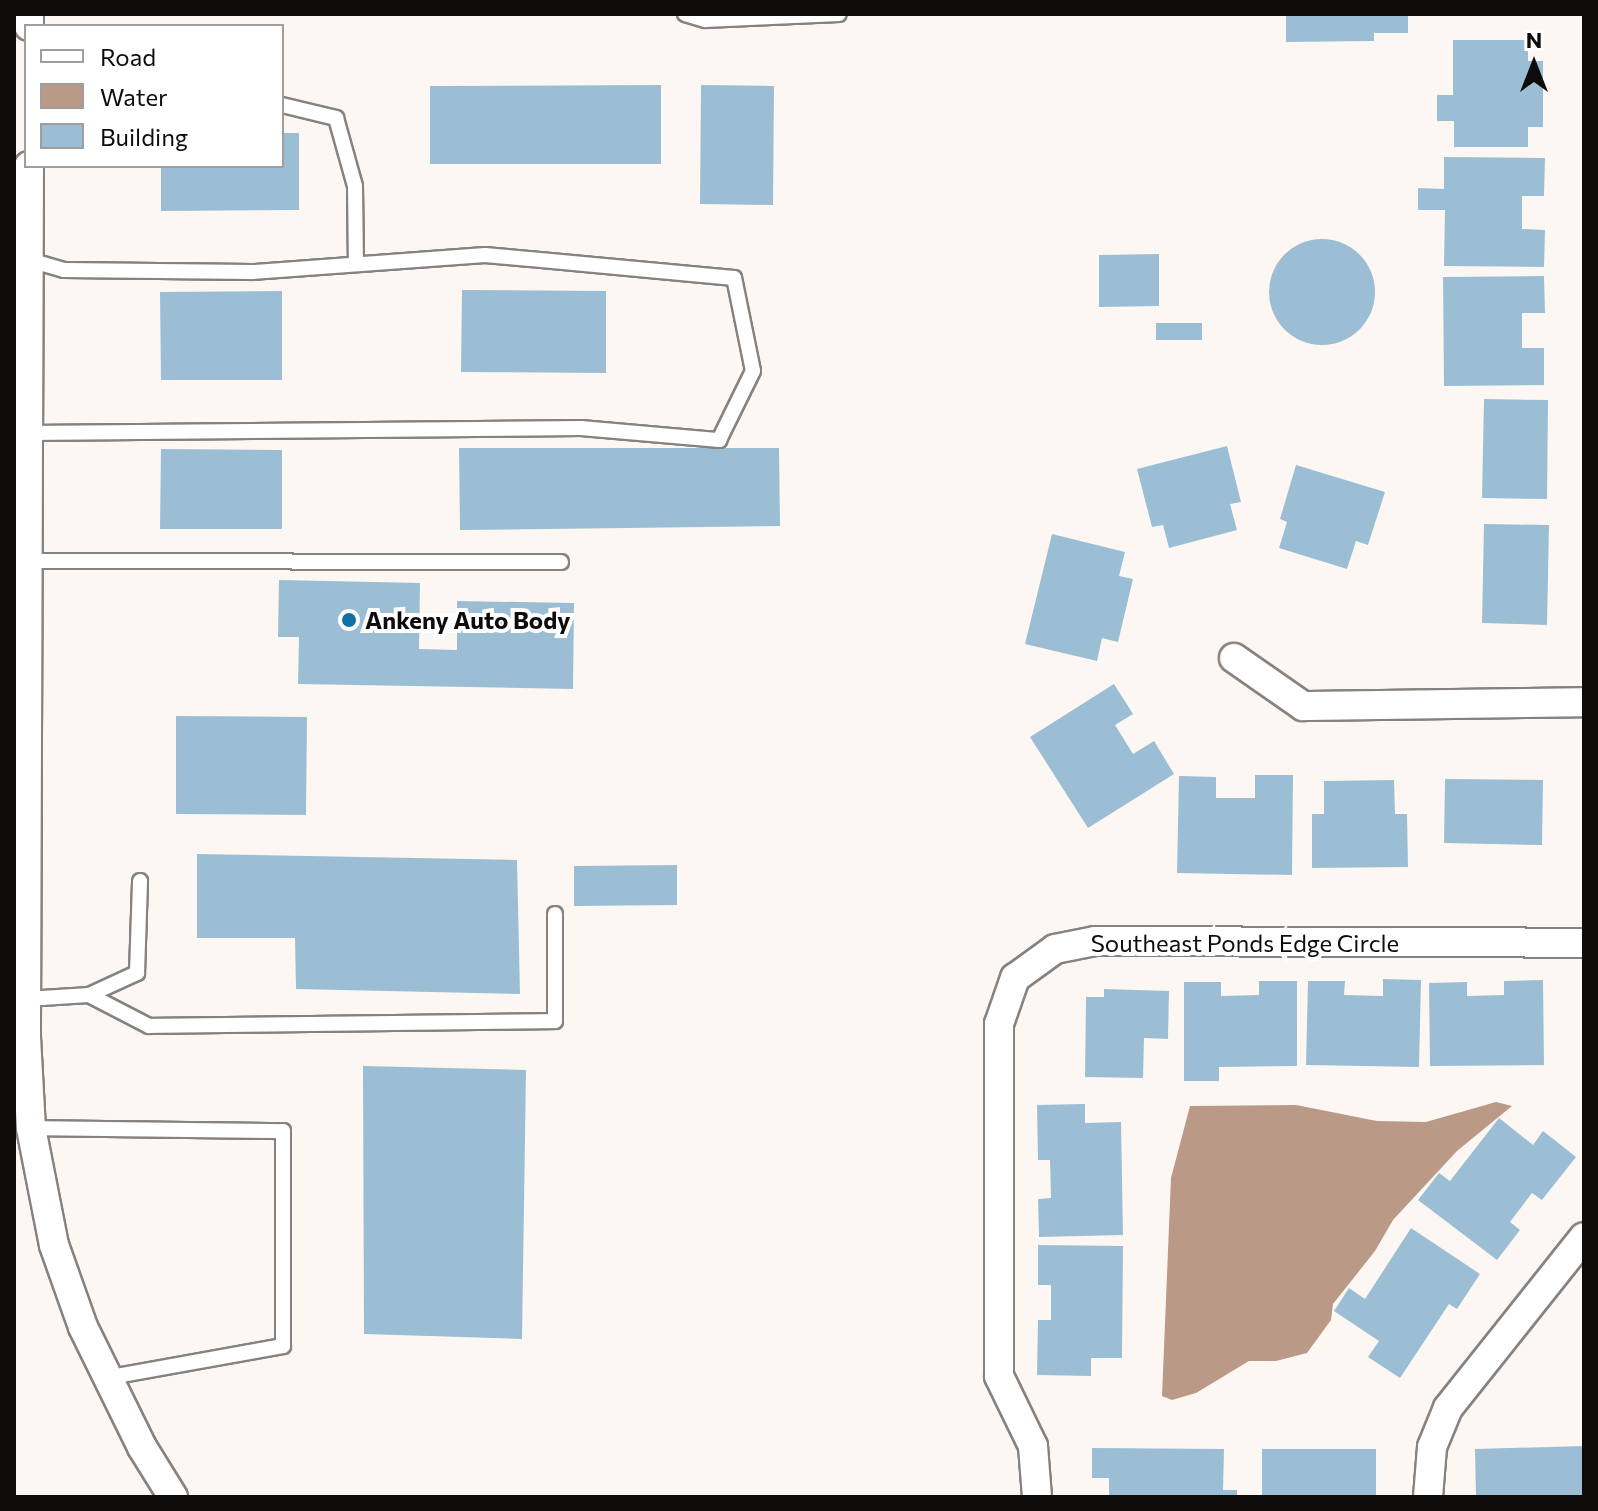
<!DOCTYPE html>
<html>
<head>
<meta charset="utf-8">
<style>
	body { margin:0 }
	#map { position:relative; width:1598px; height:1511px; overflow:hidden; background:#fdf7f4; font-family:Commissioner,sans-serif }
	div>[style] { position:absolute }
	.water>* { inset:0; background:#bb9987 }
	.building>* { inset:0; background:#9bbed4 }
	.round { border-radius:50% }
	.roads { filter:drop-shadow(2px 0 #87827f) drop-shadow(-2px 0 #87827f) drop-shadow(0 2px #87827f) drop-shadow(0 -2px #87827f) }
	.service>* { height:14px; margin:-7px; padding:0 7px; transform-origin:7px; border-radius:7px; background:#fff }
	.minor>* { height:28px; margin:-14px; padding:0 14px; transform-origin:14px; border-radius:14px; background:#fff }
	.dots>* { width:22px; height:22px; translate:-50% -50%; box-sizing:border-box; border:4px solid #fff; border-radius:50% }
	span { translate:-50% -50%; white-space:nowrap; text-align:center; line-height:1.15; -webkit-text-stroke:8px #fff; paint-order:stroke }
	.poi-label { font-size:24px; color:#0e0c0b; font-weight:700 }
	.left { translate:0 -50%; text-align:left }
	.street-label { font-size:24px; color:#0e0c0b }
	.frame { position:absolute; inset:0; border:16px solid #0e0c0b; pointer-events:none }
	.legend { position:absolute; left:24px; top:24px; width:260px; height:144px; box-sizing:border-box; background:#fff; border:2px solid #9f9e9d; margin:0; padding:10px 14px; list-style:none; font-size:24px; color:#0e0c0b }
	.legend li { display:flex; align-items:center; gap:16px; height:40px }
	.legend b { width:40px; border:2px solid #9f9e9d }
	.north { position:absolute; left:1494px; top:24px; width:80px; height:80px; -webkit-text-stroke:6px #fff; paint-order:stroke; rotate:0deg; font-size:22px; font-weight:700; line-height:32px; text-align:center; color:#0e0c0b }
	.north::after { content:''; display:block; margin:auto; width:28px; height:36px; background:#0e0c0b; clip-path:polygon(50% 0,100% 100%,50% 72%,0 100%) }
</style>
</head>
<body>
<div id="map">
	<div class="water">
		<div style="clip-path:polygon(1496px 1102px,1512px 1106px,1457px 1151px,1393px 1220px,1375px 1251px,1333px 1304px,1331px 1320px,1307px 1353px,1276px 1361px,1249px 1361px,1196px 1393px,1172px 1400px,1162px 1396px,1171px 1178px,1190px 1106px,1296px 1105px,1377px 1121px,1426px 1122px)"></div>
	</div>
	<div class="building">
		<div style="clip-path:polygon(1286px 14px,1408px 14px,1408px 33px,1374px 33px,1374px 41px,1286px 42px)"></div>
		<div style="clip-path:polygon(1453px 40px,1528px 40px,1528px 61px,1543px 61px,1543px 127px,1528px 127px,1528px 147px,1454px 147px,1454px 121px,1437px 121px,1437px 95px,1453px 95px)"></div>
		<div style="clip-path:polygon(661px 85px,661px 164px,430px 164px,430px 86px)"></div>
		<div style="clip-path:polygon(701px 85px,774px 86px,773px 205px,700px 204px)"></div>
		<div style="clip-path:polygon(282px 133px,299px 133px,299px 210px,161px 211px,161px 166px,282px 166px)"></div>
		<div style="clip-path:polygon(1444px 157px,1545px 158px,1544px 196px,1522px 196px,1522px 229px,1545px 230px,1544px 267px,1444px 266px,1445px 210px,1418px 210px,1418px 188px,1444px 189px)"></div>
		<div class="round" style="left:1269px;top:239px;width:106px;height:106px"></div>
		<div style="clip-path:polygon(1159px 254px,1159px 306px,1099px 307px,1099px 255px)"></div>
		<div style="clip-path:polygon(1544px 276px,1545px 313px,1522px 313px,1522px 348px,1544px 348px,1544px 385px,1444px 386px,1443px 277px)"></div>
		<div style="clip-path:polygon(462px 290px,606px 291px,606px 373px,461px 372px)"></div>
		<div style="clip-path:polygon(282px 291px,282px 380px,161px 380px,160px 292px)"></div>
		<div style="clip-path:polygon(1156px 323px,1202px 323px,1202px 340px,1156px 340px)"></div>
		<div style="clip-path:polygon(1484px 399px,1548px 400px,1547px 499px,1482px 498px)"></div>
		<div style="clip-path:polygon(1227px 446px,1241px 502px,1230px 504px,1237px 530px,1169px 548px,1163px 525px,1152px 527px,1137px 469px)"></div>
		<div style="clip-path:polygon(459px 448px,779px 448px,780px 526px,460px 530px)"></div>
		<div style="clip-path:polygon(161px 449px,282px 450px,282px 529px,160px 529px)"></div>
		<div style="clip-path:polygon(1296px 465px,1385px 492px,1368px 545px,1356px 541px,1347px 569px,1279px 548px,1287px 522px,1280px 519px)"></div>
		<div style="clip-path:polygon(1484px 524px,1549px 525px,1547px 625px,1482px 623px)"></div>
		<div style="clip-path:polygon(1052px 534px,1125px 552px,1119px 576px,1133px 579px,1118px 642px,1102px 638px,1097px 661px,1025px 644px)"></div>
		<div style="clip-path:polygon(279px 580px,420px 583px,419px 649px,457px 650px,457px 601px,574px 603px,573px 689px,298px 684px,299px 637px,278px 637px)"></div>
		<div style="clip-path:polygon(1114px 684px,1133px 714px,1115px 725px,1133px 754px,1154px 741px,1174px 774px,1088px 828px,1030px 737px)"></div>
		<div style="clip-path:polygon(176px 716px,307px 717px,306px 815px,176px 814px)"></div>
		<div style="clip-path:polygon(1255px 775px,1293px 775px,1292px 875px,1177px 873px,1179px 776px,1216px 777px,1216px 798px,1255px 798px)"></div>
		<div style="clip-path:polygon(1445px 779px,1543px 780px,1542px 845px,1444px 843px)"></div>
		<div style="clip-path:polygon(1394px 780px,1395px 814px,1407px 814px,1408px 867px,1312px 868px,1312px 814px,1324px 814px,1324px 781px)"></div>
		<div style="clip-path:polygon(197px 854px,517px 860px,520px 994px,296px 989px,295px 938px,197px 938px)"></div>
		<div style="clip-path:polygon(677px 865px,677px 905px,574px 906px,574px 866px)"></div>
		<div style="clip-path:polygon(1383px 979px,1421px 980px,1419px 1067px,1306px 1065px,1308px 981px,1345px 981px,1344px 995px,1383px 996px)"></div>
		<div style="clip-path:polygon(1543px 980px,1544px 1065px,1430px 1066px,1429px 983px,1467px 982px,1467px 996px,1504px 995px,1504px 981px)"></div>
		<div style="clip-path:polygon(1259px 981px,1297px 981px,1297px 1066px,1219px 1067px,1219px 1081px,1184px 1081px,1184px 982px,1221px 982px,1221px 996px,1259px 995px)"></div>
		<div style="clip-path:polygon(1104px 989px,1169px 991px,1168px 1039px,1144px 1038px,1143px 1078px,1085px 1077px,1086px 997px,1104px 997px)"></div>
		<div style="clip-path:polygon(363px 1066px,526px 1070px,522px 1339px,364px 1334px)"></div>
		<div style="clip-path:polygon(1085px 1104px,1085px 1123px,1121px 1122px,1123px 1235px,1039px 1237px,1038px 1199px,1051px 1198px,1050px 1160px,1038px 1160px,1037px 1105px)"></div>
		<div style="clip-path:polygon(1499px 1118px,1533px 1145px,1543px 1131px,1576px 1157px,1542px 1200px,1532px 1193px,1510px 1222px,1520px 1230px,1497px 1260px,1418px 1200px,1439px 1173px,1450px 1181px)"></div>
		<div style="clip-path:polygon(1411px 1228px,1480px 1274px,1457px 1309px,1449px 1304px,1400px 1378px,1368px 1357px,1379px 1341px,1334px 1311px,1349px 1288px,1365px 1299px)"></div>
		<div style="clip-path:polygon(1038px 1245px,1123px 1246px,1122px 1358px,1091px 1358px,1091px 1376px,1037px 1375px,1038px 1320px,1051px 1320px,1051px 1285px,1038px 1285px)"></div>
		<div style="clip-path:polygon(1584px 1446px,1584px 1497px,1476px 1497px,1475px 1449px)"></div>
		<div style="clip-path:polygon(1092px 1448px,1224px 1449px,1223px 1490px,1237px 1490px,1237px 1497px,1109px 1497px,1109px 1478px,1092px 1478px)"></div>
		<div style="clip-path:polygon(1262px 1449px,1376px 1449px,1376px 1497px,1262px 1497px)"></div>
	</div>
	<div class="roads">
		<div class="service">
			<div style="left:685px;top:14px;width:21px;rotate:17deg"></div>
			<div style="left:705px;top:20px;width:134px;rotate:-2.6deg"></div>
			<div style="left:282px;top:105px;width:56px;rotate:13.5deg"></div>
			<div style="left:336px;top:118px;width:71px;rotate:74.4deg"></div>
			<div style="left:355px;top:186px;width:78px;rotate:89.3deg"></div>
			<div style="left:28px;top:433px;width:553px;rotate:-0.52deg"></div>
			<div style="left:581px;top:428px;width:139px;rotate:5deg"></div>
			<div style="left:719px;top:440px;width:77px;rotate:-63.8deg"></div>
			<div style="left:753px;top:371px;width:95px;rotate:-101.5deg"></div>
			<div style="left:734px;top:278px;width:250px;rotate:-174.7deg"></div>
			<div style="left:485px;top:255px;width:234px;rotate:175.8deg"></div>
			<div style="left:252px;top:272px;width:188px;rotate:-179.4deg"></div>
			<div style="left:64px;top:270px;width:36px;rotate:-164deg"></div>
			<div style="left:27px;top:561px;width:534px;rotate:0.11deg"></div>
			<div style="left:89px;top:995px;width:53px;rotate:-24.6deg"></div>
			<div style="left:137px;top:973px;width:92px;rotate:-88.1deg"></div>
			<div style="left:26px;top:999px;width:63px;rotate:-3.6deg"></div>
			<div style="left:89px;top:995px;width:68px;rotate:27.3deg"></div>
			<div style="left:149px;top:1026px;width:406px;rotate:-0.7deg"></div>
			<div style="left:555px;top:1021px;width:107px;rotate:-90deg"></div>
			<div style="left:31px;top:1128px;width:252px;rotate:0.7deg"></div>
			<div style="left:283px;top:1131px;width:215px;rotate:90deg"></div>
			<div style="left:283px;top:1346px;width:180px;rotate:169.8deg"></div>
		</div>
		<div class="minor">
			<div style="left:29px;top:26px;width:12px;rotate:-90deg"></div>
			<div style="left:29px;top:166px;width:871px;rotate:90.2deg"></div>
			<div style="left:26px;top:1037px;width:91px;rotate:86.9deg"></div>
			<div style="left:31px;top:1128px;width:119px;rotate:78.9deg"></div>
			<div style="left:54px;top:1245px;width:87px;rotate:70.5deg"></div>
			<div style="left:83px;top:1327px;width:134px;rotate:63.8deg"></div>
			<div style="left:142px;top:1447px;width:59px;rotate:58.2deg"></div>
			<div style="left:1234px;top:658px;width:84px;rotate:34.8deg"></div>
			<div style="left:1303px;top:706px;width:281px;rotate:-0.8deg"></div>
			<div style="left:1037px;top:1497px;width:51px;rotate:-94.5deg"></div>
			<div style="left:1033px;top:1446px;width:78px;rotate:-115.9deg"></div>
			<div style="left:999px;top:1376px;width:352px;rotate:-90deg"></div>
			<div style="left:999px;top:1024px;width:49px;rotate:-70.8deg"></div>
			<div style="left:1015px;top:978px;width:49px;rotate:-35.9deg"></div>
			<div style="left:1055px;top:949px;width:41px;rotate:-11.3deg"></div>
			<div style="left:1095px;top:941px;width:489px;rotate:0.2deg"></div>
			<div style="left:1428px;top:1497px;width:50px;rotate:-85.4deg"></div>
			<div style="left:1432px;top:1447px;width:42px;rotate:-67.7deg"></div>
			<div style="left:1448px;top:1408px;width:218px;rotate:-51.5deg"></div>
		</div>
	</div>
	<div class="dots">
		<div style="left:349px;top:620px;background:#0f729f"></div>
	</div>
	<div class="poi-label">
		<span class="left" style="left:365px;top:620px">Ankeny Auto Body</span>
	</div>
	<div class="street-label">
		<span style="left:1245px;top:943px">Southeast Ponds Edge Circle</span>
	</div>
	<div class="frame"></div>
	<ul class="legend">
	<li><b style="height:10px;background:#fff"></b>Road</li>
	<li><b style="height:22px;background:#bb9987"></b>Water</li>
	<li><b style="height:22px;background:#9bbed4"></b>Building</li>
	</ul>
	<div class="north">N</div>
</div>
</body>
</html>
